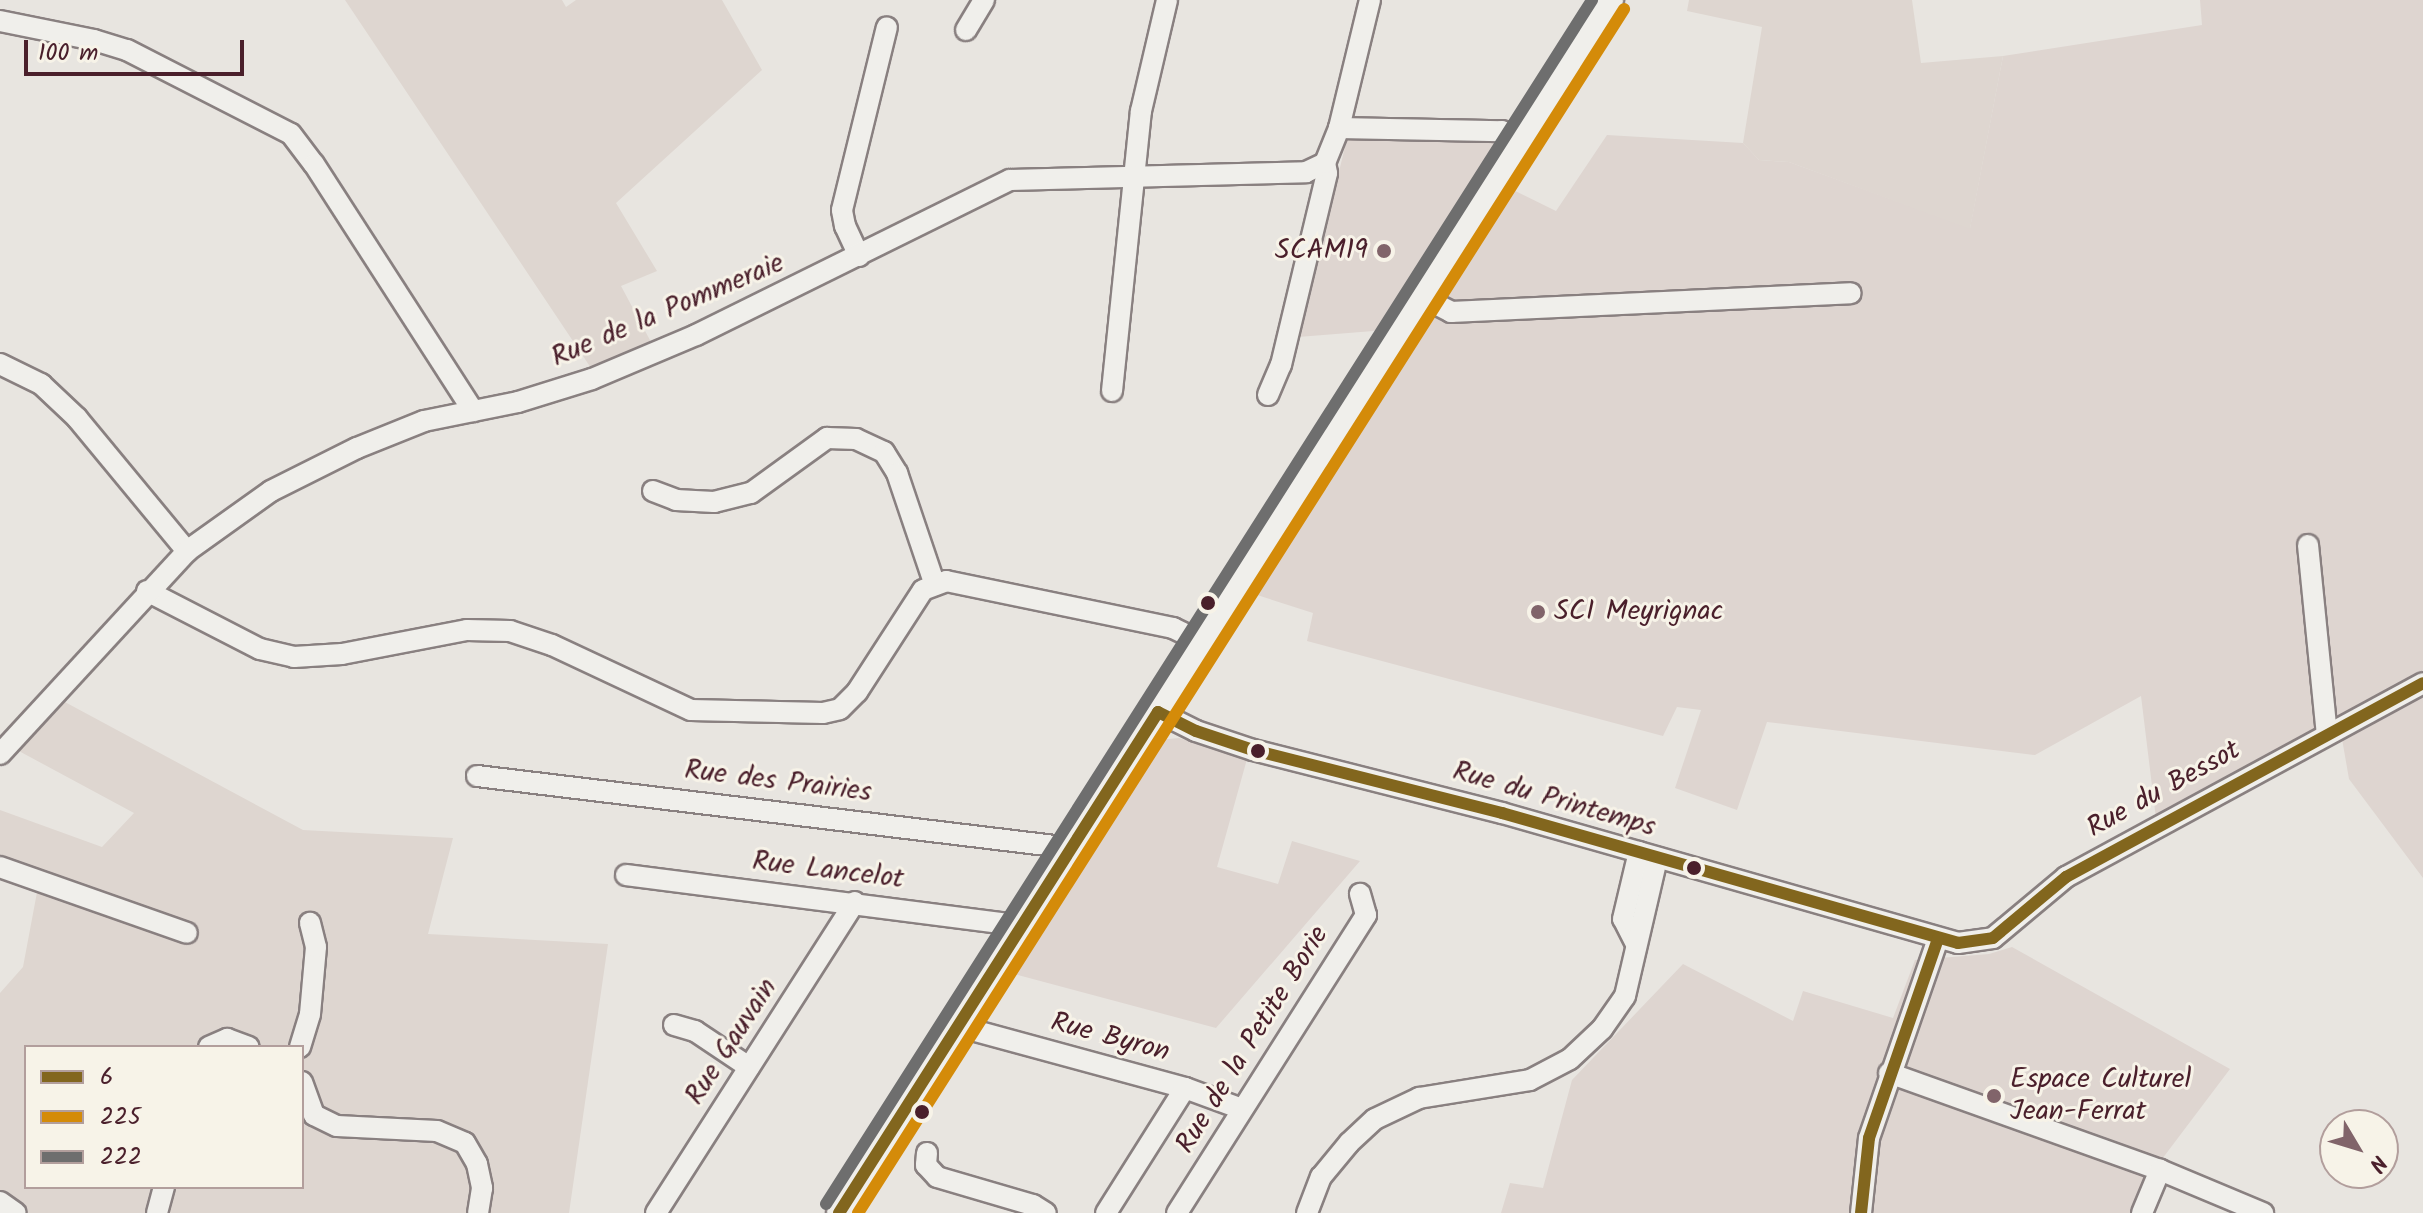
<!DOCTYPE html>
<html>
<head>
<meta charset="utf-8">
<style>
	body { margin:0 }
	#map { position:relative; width:2423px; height:1213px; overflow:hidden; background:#e8e5e0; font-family:Kalam,sans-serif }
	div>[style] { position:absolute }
	.built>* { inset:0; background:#ded5d0 }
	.green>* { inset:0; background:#ded6d0 }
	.roads { filter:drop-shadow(2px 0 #898080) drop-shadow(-2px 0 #898080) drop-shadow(0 2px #898080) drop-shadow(0 -2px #898080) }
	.minor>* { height:20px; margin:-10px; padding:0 10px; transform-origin:10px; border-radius:10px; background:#f0efeb }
	.major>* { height:24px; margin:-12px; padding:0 12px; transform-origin:12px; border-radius:12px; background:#f0efeb }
	.bus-1>* { height:12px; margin:-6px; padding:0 6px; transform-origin:6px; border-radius:6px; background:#82661e }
	.bus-2>* { height:12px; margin:-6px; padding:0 6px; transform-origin:6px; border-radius:6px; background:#d48b09 }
	.bus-3>* { height:12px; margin:-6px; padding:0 6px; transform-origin:6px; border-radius:6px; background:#6e6e6e }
	.dots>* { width:22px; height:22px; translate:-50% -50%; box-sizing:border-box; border:4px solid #f7f3e8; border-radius:50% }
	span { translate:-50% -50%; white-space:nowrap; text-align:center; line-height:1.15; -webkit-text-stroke:6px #f7f3e8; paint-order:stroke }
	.poi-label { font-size:28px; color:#4a1f2b }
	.right { translate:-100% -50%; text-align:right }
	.left { translate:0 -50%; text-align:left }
	.street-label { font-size:28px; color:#4a1f2b }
	.legend { position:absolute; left:24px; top:1045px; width:280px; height:144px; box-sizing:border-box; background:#f7f3e8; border:2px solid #b29e9c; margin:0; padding:10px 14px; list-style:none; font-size:24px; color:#4a1f2b }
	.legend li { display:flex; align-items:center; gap:16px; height:40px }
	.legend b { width:40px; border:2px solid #b29e9c }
	.north { position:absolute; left:2319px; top:1109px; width:80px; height:80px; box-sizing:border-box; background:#f7f3e8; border:2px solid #b29e9c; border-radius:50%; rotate:128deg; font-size:22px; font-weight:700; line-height:32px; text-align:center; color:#4a1f2b }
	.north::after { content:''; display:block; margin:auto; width:28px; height:36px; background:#81646a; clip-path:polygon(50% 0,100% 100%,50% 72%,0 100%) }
	.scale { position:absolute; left:24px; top:40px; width:220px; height:36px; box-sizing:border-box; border:4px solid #4a1f2b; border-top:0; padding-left:10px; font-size:24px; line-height:28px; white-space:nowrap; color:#4a1f2b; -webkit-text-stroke:6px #f7f3e8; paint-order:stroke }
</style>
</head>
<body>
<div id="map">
	<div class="built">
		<div style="clip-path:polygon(2200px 0,2423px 0,2423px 878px,2349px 779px,2341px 733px,2158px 835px,2141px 696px,2035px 755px,1767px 722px,1737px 810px,1675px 788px,1701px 710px,1677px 707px,1663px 736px,1307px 641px,1313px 613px,1229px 586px,1386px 330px,1298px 337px,1347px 139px,1495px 137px,1507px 187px,1556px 211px,1607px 135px,1743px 143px,1759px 160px,1789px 162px,1970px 228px,2003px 56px,2202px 25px)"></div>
		<div style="clip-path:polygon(1179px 738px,1247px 759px,1217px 867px,1278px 884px,1292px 841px,1360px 861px,1216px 1028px,1007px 972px,1158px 740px)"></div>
		<div style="clip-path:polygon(2012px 947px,2230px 1069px,2150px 1175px,2135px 1213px,1501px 1213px,1510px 1183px,1543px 1188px,1572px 1080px,1683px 964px,1793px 1021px,1803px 991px,1893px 1018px,1915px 960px,1989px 954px)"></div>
	</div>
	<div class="green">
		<div style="clip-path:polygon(345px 0,562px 0,566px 7px,576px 0,722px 0,762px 70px,616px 203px,657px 271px,621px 286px,651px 342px,591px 368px)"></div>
		<div style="clip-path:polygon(1689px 0,1912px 0,1921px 63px,2003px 56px,1970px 229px,1789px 162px,1759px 160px,1743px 143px,1762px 27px,1687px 11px)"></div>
		<div style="clip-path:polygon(evenodd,63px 701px,303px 830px,453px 838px,428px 934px,608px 944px,569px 1213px,0 1213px,0 993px,23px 967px,38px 887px,0 875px,0 810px,102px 847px,134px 813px,17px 750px,63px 701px,26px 1047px,302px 1047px,302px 1187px,26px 1187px,26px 1047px)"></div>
	</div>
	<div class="roads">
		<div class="minor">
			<div style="left:0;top:21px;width:96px;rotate:11.4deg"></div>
			<div style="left:94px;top:40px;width:34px;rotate:17deg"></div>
			<div style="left:127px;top:50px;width:184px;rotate:27.1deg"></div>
			<div style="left:291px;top:134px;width:38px;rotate:53deg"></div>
			<div style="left:314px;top:164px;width:294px;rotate:57.2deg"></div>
			<div style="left:966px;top:30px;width:35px;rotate:-59deg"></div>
			<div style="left:1339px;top:128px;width:163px;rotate:1.1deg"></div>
			<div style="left:1502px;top:131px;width:21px;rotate:25deg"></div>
			<div style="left:859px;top:256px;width:33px;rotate:-115deg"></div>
			<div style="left:845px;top:226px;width:16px;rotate:-101deg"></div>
			<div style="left:842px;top:210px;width:188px;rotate:-76.2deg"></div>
			<div style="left:1422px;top:297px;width:33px;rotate:27deg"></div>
			<div style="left:1451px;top:312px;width:400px;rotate:-2.7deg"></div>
			<div style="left:0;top:364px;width:46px;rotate:26deg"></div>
			<div style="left:41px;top:384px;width:50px;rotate:43.4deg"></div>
			<div style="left:77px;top:418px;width:173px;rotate:50.4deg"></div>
			<div style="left:1112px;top:391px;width:281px;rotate:-84.1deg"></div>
			<div style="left:1141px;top:111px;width:114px;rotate:-76.8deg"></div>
			<div style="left:1268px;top:395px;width:33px;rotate:-67deg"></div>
			<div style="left:1281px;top:365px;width:197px;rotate:-76.5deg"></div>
			<div style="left:1327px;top:173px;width:10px;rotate:-101deg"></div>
			<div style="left:653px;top:491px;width:25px;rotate:21deg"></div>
			<div style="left:676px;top:500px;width:38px;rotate:3deg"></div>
			<div style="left:714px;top:502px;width:38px;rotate:-14deg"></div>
			<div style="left:751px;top:493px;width:94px;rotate:-35.9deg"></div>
			<div style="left:827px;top:438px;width:29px;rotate:2deg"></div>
			<div style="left:856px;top:439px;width:31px;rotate:25deg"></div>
			<div style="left:884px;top:452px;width:25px;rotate:58deg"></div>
			<div style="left:897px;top:473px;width:118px;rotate:71.3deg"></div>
			<div style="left:2308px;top:545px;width:190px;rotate:84.3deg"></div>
			<div style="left:147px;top:591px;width:127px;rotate:27.2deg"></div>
			<div style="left:260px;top:649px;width:35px;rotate:13deg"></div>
			<div style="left:294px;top:657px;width:48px;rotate:-3.6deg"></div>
			<div style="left:342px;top:654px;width:127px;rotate:-10.9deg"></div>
			<div style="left:467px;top:630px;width:43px;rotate:1.3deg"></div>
			<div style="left:510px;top:631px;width:44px;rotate:18.4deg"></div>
			<div style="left:552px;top:645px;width:153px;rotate:25.1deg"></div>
			<div style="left:691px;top:710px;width:132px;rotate:1.3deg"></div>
			<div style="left:823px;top:713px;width:17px;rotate:-13deg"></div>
			<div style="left:840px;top:709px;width:24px;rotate:-45deg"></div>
			<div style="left:857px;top:692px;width:121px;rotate:-57.1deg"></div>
			<div style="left:923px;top:590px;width:25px;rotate:-21deg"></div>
			<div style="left:946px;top:581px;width:232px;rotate:11.7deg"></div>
			<div style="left:1173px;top:628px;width:32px;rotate:26deg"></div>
			<div style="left:1158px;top:712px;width:42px;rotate:26.6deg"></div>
			<div style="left:1196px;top:731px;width:60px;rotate:18.4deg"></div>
			<div style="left:1253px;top:750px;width:257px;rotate:14.2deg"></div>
			<div style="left:1502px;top:813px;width:474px;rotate:15.9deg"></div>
			<div style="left:1958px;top:943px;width:35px;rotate:-8deg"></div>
			<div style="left:1993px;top:938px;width:95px;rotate:-39.9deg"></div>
			<div style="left:2066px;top:877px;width:406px;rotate:-28.5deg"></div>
			<div style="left:0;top:754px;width:276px;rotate:-47.3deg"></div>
			<div style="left:187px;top:551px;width:103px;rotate:-35.5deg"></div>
			<div style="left:271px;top:491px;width:96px;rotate:-26.6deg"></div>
			<div style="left:357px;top:448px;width:72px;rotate:-21.9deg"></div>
			<div style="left:424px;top:421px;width:96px;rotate:-11.4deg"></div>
			<div style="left:518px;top:402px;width:77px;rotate:-17.3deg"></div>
			<div style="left:592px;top:379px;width:113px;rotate:-22.9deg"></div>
			<div style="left:696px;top:335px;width:350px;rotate:-26.3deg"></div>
			<div style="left:1010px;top:180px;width:296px;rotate:-1.5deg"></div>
			<div style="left:1306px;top:172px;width:21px;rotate:-25deg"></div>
			<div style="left:1325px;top:163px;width:38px;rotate:-68deg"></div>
			<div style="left:1339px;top:128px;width:132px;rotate:-76.4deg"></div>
			<div style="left:477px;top:776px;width:598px;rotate:6.91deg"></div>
			<div style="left:0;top:867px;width:198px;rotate:19.4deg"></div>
			<div style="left:626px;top:875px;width:399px;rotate:7.3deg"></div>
			<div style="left:1636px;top:944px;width:28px;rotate:-117deg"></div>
			<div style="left:1623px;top:919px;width:69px;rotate:-76.6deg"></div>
			<div style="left:674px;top:1025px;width:22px;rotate:16deg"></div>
			<div style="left:695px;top:1031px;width:65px;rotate:33.7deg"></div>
			<div style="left:961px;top:1027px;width:232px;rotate:15.2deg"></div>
			<div style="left:1185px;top:1088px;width:61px;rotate:20.2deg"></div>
			<div style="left:209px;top:1047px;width:20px;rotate:-24deg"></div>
			<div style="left:227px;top:1039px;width:23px;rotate:20deg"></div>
			<div style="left:300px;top:1047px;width:34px;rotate:-73deg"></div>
			<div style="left:310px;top:1014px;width:67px;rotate:-84.9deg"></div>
			<div style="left:316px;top:947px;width:25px;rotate:-104deg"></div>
			<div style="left:1889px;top:1073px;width:288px;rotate:19.7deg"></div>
			<div style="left:2160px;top:1170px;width:112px;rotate:22.7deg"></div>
			<div style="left:302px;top:1082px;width:35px;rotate:70deg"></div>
			<div style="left:314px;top:1115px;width:25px;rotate:26deg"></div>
			<div style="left:337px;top:1126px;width:100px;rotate:2.9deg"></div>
			<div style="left:437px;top:1131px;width:30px;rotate:23deg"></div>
			<div style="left:465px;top:1143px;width:24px;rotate:60deg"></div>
			<div style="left:477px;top:1164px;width:25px;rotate:78deg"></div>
			<div style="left:482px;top:1188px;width:25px;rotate:99deg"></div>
			<div style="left:927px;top:1153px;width:12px;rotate:95deg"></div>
			<div style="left:926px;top:1165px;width:16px;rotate:47deg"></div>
			<div style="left:937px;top:1177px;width:100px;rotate:16.3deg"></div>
			<div style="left:1033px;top:1205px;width:15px;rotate:32deg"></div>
			<div style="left:0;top:1202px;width:19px;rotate:35deg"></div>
			<div style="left:157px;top:1213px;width:27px;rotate:-75deg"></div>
			<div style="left:656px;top:1213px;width:369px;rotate:-57.4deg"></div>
			<div style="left:1106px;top:1213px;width:148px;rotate:-57.7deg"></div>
			<div style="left:1177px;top:1213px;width:353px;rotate:-57.6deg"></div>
			<div style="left:1366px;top:915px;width:22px;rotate:-106deg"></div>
			<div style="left:1307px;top:1213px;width:39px;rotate:-69deg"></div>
			<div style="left:1321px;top:1177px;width:44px;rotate:-50.5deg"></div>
			<div style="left:1349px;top:1143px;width:35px;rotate:-43deg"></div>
			<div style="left:1375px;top:1119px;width:49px;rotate:-25.5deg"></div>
			<div style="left:1419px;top:1098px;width:112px;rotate:-9.2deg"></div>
			<div style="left:1530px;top:1080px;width:45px;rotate:-27.7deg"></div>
			<div style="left:1570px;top:1059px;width:44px;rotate:-43.2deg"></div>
			<div style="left:1602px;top:1029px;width:40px;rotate:-55.1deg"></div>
			<div style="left:1625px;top:996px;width:142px;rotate:-76.9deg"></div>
			<div style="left:1861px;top:1213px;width:75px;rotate:-83.9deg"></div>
			<div style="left:1869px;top:1138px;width:211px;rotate:-70.9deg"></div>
			<div style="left:2142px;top:1213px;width:47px;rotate:-67.3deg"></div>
		</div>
		<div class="major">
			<div style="left:839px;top:1213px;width:1438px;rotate:-57.53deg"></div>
		</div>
	</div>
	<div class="bus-1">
		<div style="left:1158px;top:712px;width:42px;rotate:26.6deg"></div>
		<div style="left:1196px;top:731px;width:60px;rotate:18.4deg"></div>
		<div style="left:1253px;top:750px;width:257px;rotate:14.2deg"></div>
		<div style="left:1502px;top:813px;width:474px;rotate:15.9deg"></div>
		<div style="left:1958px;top:943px;width:35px;rotate:-8deg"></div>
		<div style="left:1993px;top:938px;width:95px;rotate:-39.9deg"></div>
		<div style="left:2066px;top:877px;width:406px;rotate:-28.5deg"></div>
		<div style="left:839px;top:1213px;width:594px;rotate:-57.51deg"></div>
		<div style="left:1861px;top:1213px;width:75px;rotate:-83.9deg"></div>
		<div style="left:1869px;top:1138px;width:211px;rotate:-70.9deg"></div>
	</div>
	<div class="bus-2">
		<div style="left:858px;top:1213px;width:1427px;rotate:-57.53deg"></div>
	</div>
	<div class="bus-3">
		<div style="left:826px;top:1204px;width:1427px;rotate:-57.53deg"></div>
	</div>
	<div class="dots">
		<div style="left:1384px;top:251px;background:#81646a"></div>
		<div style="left:1208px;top:603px;background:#4a1f2b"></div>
		<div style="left:1538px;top:612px;background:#81646a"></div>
		<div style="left:1258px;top:751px;background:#4a1f2b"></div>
		<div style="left:1694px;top:868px;background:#4a1f2b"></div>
		<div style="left:1994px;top:1096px;background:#81646a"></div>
		<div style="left:922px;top:1112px;background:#4a1f2b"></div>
	</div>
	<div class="poi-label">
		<span class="right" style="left:1368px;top:251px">SCAM19</span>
		<span class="left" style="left:1554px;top:612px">SCI Meyrignac</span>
		<span class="left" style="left:2010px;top:1096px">Espace Culturel<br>Jean-Ferrat</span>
	</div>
	<div class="street-label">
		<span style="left:668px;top:311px;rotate:-23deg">Rue de la Pommeraie</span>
		<span style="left:778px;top:782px;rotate:7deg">Rue des Prairies</span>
		<span style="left:2164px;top:790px;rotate:-29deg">Rue du Bessot</span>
		<span style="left:1554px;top:800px;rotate:16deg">Rue du Printemps</span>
		<span style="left:828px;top:871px;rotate:7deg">Rue Lancelot</span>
		<span style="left:1110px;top:1038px;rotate:15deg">Rue Byron</span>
		<span style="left:1253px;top:1040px;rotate:-58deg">Rue de la Petite Borie</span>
		<span style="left:732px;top:1042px;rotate:-57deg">Rue Gauvain</span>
	</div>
	<ul class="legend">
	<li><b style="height:10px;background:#82661e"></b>6</li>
	<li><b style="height:10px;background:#d48b09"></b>225</li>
	<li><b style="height:10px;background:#6e6e6e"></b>222</li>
	</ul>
	<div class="north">N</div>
	<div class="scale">100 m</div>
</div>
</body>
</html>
